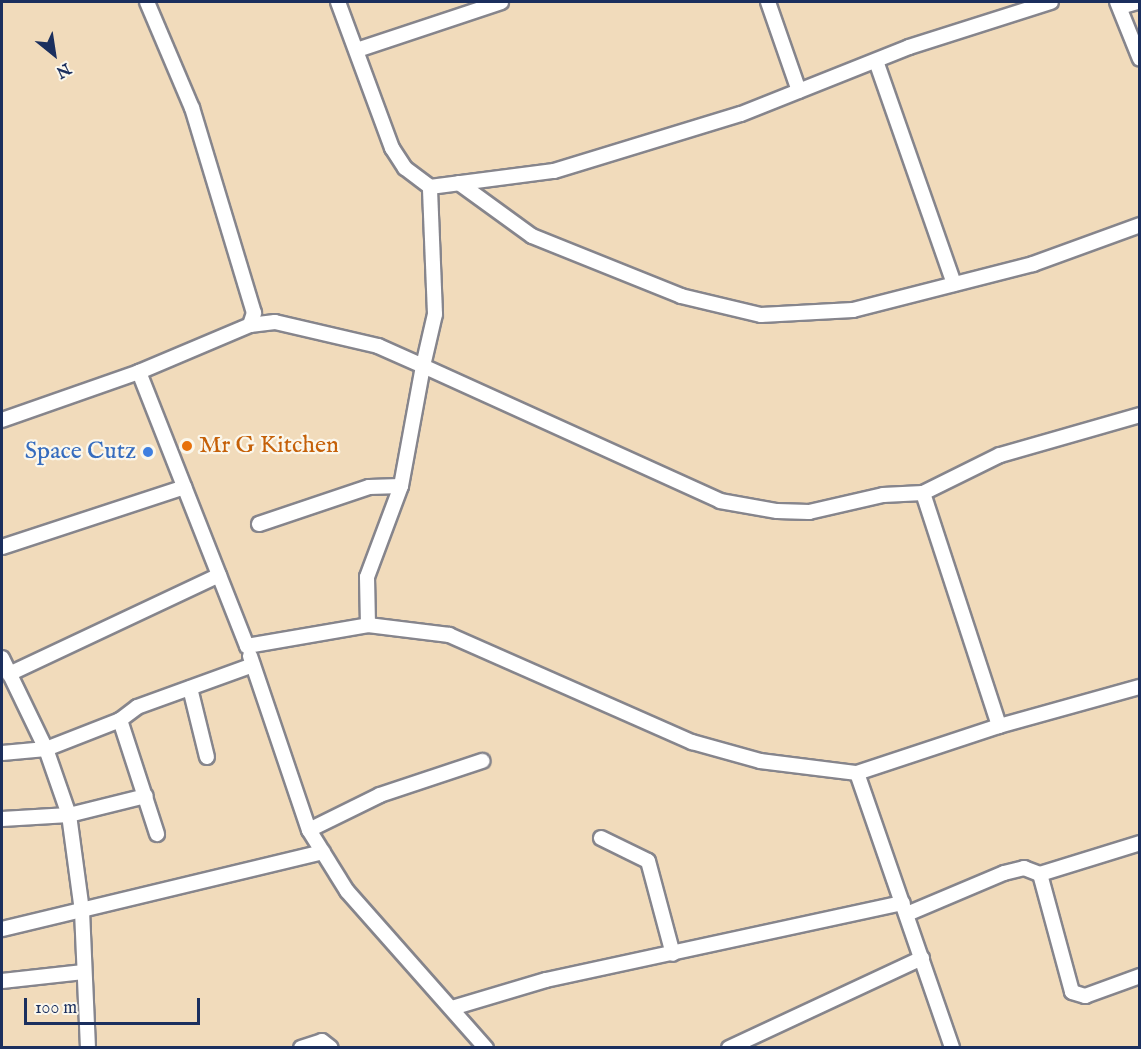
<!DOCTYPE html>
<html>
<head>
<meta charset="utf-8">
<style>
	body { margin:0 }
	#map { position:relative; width:1141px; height:1049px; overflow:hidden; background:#f1dbbb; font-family:"IM FELL English",serif }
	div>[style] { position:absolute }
	.roads { filter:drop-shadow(2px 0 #86858c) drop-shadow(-2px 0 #86858c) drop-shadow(0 2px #86858c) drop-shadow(0 -2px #86858c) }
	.minor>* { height:14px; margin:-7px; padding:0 7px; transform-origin:7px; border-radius:7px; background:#fff }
	.dots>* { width:16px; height:16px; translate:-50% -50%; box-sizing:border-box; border:3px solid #fbf7ec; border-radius:50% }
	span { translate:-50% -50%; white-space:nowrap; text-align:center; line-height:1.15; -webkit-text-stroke:4.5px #fbf7ec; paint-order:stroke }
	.food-label { font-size:24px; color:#c56008 }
	.left { translate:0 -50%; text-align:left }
	.shop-label { font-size:24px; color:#366cbe }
	.right { translate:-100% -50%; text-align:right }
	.frame { position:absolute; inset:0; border:3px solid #1b2f5e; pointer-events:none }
	.north { position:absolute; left:24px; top:24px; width:60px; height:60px; -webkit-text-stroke:4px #fbf7ec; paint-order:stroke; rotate:150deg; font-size:16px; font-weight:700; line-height:24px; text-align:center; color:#1b2f5e }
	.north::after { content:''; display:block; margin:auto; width:21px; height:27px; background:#1b2f5e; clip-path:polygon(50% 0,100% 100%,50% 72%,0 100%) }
	.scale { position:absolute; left:24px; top:998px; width:176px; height:27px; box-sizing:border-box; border:3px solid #1b2f5e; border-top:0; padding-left:8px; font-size:18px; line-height:21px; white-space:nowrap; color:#1b2f5e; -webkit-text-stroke:4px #fbf7ec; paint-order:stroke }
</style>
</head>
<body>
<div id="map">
	<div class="roads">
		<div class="minor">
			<div style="left:338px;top:2px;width:156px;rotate:69.7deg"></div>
			<div style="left:392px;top:148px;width:24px;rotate:57deg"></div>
			<div style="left:405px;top:168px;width:31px;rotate:37deg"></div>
			<div style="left:430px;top:187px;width:125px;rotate:-7.4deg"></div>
			<div style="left:554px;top:171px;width:195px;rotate:-17deg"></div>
			<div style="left:741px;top:114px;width:181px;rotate:-21.7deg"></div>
			<div style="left:909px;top:47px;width:149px;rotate:-17.6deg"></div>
			<div style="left:768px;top:2px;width:94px;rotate:70.8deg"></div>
			<div style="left:1117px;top:2px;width:61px;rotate:68deg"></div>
			<div style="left:1120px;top:7px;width:18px;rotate:-16deg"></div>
			<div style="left:357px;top:50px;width:152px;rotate:-18.4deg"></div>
			<div style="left:876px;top:61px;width:236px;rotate:70.7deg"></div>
			<div style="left:459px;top:183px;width:90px;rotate:36deg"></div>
			<div style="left:532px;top:236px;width:161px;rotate:21.9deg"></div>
			<div style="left:681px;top:296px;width:82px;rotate:13.4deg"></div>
			<div style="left:761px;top:315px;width:92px;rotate:-3.1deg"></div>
			<div style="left:853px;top:310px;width:186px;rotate:-14.3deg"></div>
			<div style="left:1033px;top:264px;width:114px;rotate:-20deg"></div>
			<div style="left:250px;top:325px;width:25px;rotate:-7deg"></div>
			<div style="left:275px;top:322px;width:106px;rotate:13.1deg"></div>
			<div style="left:378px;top:346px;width:49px;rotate:24deg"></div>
			<div style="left:423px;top:366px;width:53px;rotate:-77deg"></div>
			<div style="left:435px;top:314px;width:127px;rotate:-92.3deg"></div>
			<div style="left:139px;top:372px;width:121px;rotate:-22.9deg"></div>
			<div style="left:250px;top:325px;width:13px;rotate:-72deg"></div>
			<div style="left:254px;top:313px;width:214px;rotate:-106.8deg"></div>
			<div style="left:192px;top:108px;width:115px;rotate:-113deg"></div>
			<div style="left:2px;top:420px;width:145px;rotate:-19.3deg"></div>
			<div style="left:139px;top:372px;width:295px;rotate:68.5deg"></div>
			<div style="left:247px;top:646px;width:123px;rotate:-9.8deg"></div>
			<div style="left:368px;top:625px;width:82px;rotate:7deg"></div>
			<div style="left:449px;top:635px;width:266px;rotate:23.8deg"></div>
			<div style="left:692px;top:742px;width:71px;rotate:15.6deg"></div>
			<div style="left:760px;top:761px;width:98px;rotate:7.1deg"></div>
			<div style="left:857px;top:773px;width:291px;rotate:70.9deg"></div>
			<div style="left:923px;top:493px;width:245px;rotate:71.9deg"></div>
			<div style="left:259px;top:524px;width:116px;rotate:-18.6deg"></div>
			<div style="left:369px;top:487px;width:32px;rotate:-2deg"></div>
			<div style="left:2px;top:547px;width:192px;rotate:-18.2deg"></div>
			<div style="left:368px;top:625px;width:48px;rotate:-91.2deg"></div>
			<div style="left:367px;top:577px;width:97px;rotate:-69.5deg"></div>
			<div style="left:401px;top:486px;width:122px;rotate:-79.6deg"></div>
			<div style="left:423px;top:366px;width:326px;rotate:24.4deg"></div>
			<div style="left:720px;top:501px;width:58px;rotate:10deg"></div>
			<div style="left:777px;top:511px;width:32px;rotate:2deg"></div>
			<div style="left:809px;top:512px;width:76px;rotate:-12.9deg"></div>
			<div style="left:883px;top:495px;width:40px;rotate:-2.9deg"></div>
			<div style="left:923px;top:493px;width:86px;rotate:-26.3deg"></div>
			<div style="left:1000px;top:455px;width:146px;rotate:-15.9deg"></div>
			<div style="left:250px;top:656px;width:184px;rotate:71.3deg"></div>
			<div style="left:309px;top:830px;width:72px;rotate:58.1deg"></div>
			<div style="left:347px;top:891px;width:210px;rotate:48.5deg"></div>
			<div style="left:2px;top:658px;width:101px;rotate:64.2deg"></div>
			<div style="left:46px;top:749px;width:44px;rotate:174.8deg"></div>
			<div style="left:9px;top:674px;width:232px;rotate:-25.2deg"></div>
			<div style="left:190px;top:688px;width:71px;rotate:76.2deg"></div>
			<div style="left:120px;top:720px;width:120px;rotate:72deg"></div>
			<div style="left:857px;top:773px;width:150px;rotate:-18.3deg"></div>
			<div style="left:999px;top:726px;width:146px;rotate:-15.5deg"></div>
			<div style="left:2px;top:819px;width:67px;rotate:-3.4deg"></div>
			<div style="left:69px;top:815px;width:79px;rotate:-13.9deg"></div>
			<div style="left:309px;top:830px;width:79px;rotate:-26.2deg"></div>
			<div style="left:380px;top:795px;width:108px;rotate:-18.4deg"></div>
			<div style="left:601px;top:838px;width:52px;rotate:26.1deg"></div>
			<div style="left:648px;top:861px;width:96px;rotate:75deg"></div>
			<div style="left:1040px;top:874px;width:122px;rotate:74.8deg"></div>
			<div style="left:1072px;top:992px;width:14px;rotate:17deg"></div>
			<div style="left:1085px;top:996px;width:59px;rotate:-20deg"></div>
			<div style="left:907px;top:914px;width:105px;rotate:-22.9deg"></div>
			<div style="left:1004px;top:873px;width:21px;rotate:-14deg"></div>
			<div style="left:1024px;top:868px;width:17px;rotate:21deg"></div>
			<div style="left:1040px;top:874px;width:105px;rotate:-17.2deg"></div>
			<div style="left:2px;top:929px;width:330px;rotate:-13.5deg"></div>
			<div style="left:2px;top:981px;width:82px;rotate:-6.3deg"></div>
			<div style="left:452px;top:1008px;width:98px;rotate:-16.6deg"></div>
			<div style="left:546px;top:980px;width:365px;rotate:-12.2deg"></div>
			<div style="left:88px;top:1048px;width:137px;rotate:-92.5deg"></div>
			<div style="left:82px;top:911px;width:97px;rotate:-97.7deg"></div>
			<div style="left:69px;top:815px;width:70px;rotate:-109.2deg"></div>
			<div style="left:46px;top:749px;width:79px;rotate:-21.4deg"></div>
			<div style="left:120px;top:720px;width:21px;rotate:-37deg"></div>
			<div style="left:137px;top:707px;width:123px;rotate:-19.9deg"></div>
			<div style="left:301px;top:1048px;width:22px;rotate:-18deg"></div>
			<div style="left:322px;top:1041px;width:11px;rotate:38deg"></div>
			<div style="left:729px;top:1048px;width:213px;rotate:-25deg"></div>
		</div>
	</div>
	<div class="dots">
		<div style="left:187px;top:446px;background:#e8710a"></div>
		<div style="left:148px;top:452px;background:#3f7fe0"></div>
	</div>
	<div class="food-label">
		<span class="left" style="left:199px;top:446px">Mr G Kitchen</span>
	</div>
	<div class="shop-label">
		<span class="right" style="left:136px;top:452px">Space Cutz</span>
	</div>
	<div class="frame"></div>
	<div class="north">N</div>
	<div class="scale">100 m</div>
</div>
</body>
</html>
